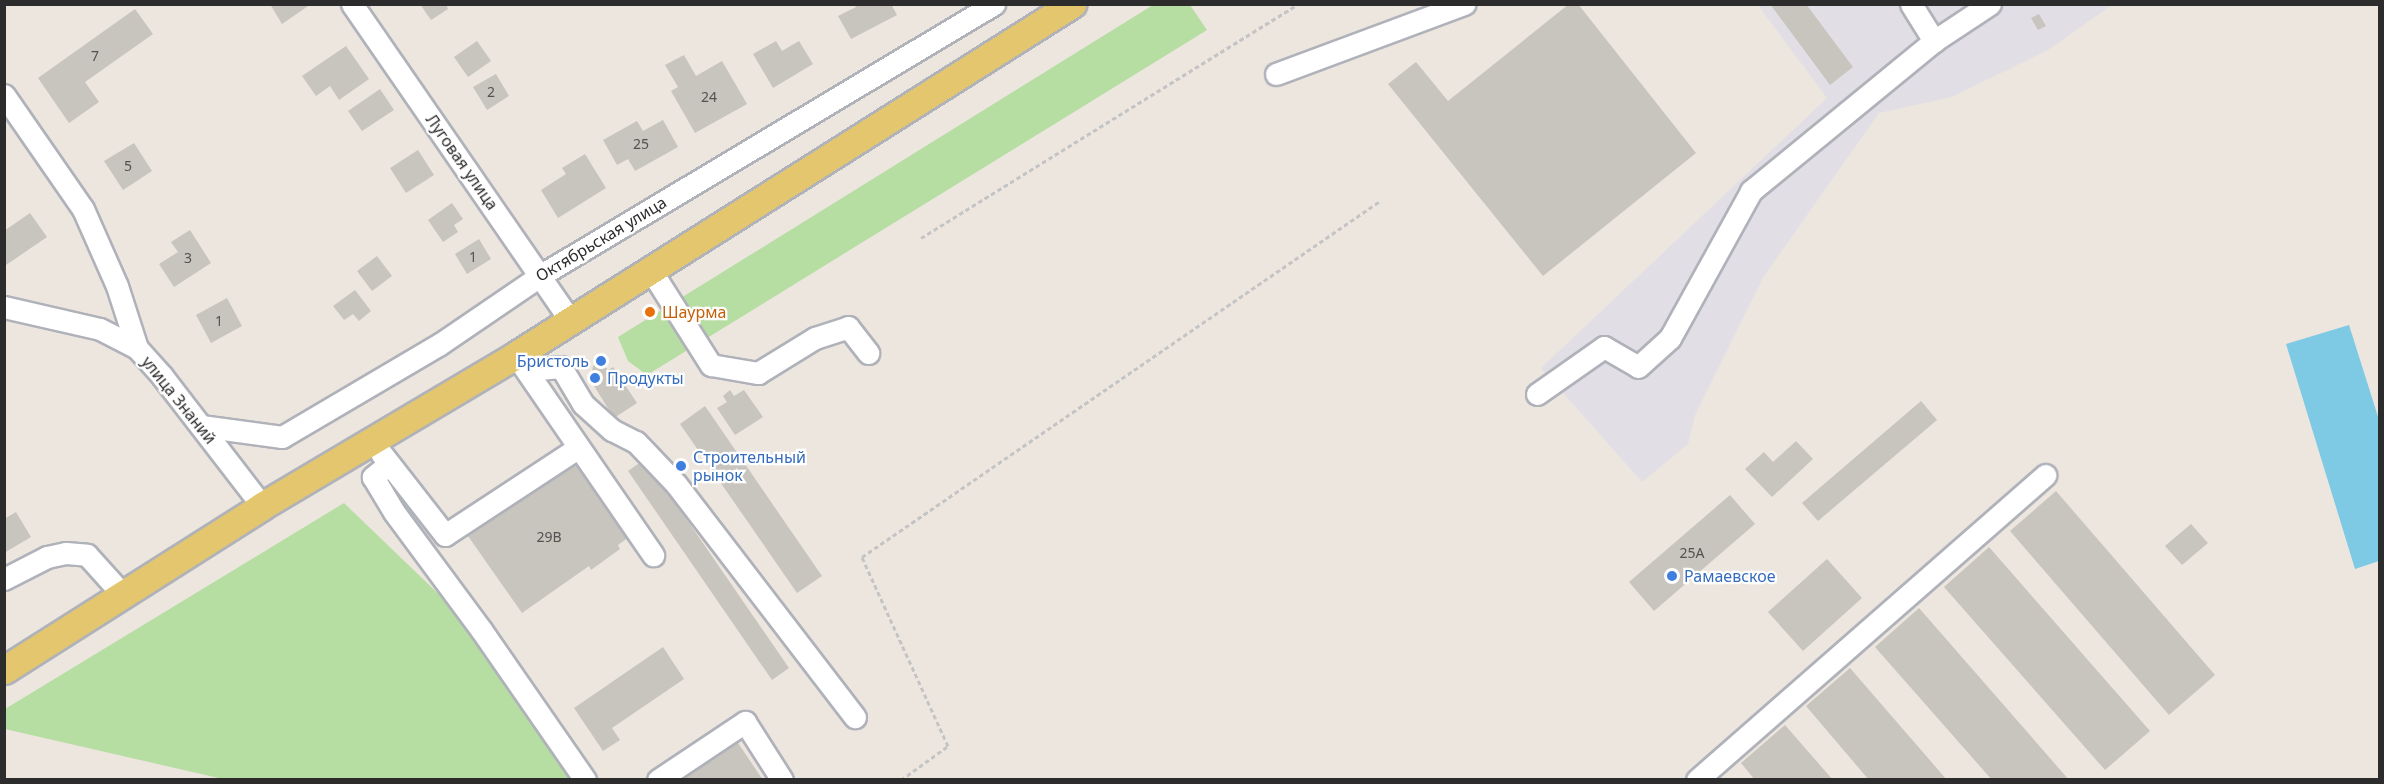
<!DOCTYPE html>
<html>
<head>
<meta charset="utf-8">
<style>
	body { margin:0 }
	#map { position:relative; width:2384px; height:784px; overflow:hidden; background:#ece6df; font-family:"Noto Sans",sans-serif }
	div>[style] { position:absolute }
	.industrial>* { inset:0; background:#e1dfe5 }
	.green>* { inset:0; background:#b6dda2 }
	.water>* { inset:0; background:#7ec9e3 }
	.building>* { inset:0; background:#c8c4be }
	.path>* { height:3px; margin-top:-1.5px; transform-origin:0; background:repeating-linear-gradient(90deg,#c4c4c4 0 4.5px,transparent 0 7.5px) }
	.roads { filter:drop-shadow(2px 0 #b0b2ba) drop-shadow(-2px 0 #b0b2ba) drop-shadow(0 2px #b0b2ba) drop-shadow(0 -2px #b0b2ba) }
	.minor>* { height:21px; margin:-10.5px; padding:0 10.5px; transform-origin:10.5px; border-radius:10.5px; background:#fff }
	.major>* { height:27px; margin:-13.5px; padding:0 13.5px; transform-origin:13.5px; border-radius:13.5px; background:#e3c66d }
	.dots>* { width:16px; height:16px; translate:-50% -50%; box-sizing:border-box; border:3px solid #fff; border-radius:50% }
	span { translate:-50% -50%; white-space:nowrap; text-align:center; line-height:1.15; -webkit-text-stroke:4.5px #fff; paint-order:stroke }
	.number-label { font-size:14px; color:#535250 }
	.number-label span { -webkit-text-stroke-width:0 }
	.street-label { font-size:16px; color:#2c2c2c }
	.food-label { font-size:16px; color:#c56008 }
	.left { translate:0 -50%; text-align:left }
	.shop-label { font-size:16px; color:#366cbe }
	.right { translate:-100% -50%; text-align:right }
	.frame { position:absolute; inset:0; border:6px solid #2c2c2c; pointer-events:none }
</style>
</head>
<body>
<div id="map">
	<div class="industrial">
		<div style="clip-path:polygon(1758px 5px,2112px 5px,2048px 50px,1952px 97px,1879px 113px,1764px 276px,1695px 415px,1688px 444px,1642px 482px,1541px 368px,1827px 98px)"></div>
	</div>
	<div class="green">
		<div style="clip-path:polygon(1153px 5px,1190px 5px,1207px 30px,647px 375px,628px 361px,618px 337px)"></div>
		<div style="clip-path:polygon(344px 503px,477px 631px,590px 779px,223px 779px,5px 729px,5px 709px)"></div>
	</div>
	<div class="water">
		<div style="clip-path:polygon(2349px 325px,2380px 423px,2379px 561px,2355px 569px,2286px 344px)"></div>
	</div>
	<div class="building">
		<div style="clip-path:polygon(270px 4px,311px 4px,282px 24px)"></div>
		<div style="clip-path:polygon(420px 4px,446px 4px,448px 9px,431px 20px)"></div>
		<div style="clip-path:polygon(854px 4px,891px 4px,897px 15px,851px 39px,838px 16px,856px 7px)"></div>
		<div style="clip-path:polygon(1569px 4px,1578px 4px,1696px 153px,1543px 276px,1388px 84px,1416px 62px,1448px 101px)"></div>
		<div style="clip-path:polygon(1770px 4px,1806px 4px,1853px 67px,1830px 85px)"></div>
		<div style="clip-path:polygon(135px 9px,153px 34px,85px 82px,99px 102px,69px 123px,38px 78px)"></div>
		<div style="clip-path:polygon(2039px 14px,2046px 26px,2038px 30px,2031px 18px)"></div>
		<div style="clip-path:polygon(477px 41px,491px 61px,468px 77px,454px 57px)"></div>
		<div style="clip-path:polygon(776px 41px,782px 51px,799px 41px,813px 64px,773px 88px,753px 54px)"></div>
		<div style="clip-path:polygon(346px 46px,369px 79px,339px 100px,330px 86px,316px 96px,302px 76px)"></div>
		<div style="clip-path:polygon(684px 55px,696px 76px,722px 61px,747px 104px,695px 133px,671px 91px,678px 87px,665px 65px)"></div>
		<div style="clip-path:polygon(496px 74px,509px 96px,487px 110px,473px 87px)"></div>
		<div style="clip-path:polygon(380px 89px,394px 110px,362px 131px,348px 111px)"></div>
		<div style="clip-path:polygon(663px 120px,678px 147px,635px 171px,628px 159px,617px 165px,603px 140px,637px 121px,643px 131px)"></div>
		<div style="clip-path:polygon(134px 143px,152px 171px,123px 190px,104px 161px)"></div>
		<div style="clip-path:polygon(418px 150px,434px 175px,406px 193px,390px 168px)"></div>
		<div style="clip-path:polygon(585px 154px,606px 188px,558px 218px,541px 190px,566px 174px,562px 168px)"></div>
		<div style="clip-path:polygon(452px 203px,463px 219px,454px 225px,458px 232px,443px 242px,428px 220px)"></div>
		<div style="clip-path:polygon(30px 213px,47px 237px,6px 265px,4px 231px)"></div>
		<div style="clip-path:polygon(190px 230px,211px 263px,174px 287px,159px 264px,178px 252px,171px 242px)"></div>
		<div style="clip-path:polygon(479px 239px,491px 259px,467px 274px,455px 254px)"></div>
		<div style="clip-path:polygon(377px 256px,392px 276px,372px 291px,357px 271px)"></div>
		<div style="clip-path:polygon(355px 290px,371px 311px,359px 321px,353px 314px,344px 320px,333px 306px)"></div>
		<div style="clip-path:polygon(227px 298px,242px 326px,211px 343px,196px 315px)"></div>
		<div style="clip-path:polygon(599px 363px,603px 364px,608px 370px,613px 367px,637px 403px,614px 418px,591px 381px,596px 378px,592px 371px,593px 366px)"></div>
		<div style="clip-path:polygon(730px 390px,734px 396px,744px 390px,763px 417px,735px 435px,717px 408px,727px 402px,723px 396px)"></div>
		<div style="clip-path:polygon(1921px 401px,1937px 420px,1818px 521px,1802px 503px)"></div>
		<div style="clip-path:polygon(705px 406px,822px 576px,797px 593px,680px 424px)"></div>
		<div style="clip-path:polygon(1796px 441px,1813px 459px,1772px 497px,1745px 469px,1764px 452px,1773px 462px)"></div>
		<div style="clip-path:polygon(645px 459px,789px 668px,772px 680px,628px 471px)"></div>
		<div style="clip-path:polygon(575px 461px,629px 537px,618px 545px,620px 549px,591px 570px,589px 566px,522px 613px,468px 536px)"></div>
		<div style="clip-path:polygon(2056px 491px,2215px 675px,2169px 715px,2010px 531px)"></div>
		<div style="clip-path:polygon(1730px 495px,1755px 524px,1654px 611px,1629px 582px)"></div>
		<div style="clip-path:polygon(16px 512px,31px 537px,4px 553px,4px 519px)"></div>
		<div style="clip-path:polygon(2191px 524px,2208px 543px,2182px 565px,2165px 546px)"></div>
		<div style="clip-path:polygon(1989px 547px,2150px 731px,2105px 770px,1944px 587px)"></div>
		<div style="clip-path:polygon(1827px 559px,1862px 598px,1803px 651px,1768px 612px)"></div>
		<div style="clip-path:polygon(1919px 608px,2069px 780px,1992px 780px,1875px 647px)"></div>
		<div style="clip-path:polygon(663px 647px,684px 679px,612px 728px,620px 740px,603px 751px,574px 708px)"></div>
		<div style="clip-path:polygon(1850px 668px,1947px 780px,1869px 780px,1806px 706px)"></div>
		<div style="clip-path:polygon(1785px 725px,1833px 780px,1755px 780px,1741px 763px)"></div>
		<div style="clip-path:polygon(736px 740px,763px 780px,678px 780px)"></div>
	</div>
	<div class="path">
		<div style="left:921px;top:238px;width:444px;rotate:-31.8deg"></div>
		<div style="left:901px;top:780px;width:58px;rotate:-35.9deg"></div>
		<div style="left:948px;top:746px;width:208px;rotate:-114.5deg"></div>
		<div style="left:862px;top:557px;width:629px;rotate:-34.5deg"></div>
	</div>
	<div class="roads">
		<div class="minor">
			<div style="left:352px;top:4px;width:384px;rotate:55.4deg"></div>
			<div style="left:1911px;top:4px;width:44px;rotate:58.1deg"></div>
			<div style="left:1276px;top:74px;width:201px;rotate:-20.4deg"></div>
			<div style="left:4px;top:95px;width:139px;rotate:55.3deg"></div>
			<div style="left:83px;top:209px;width:84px;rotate:66.2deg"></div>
			<div style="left:117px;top:286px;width:65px;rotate:72.1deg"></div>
			<div style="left:650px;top:269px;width:114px;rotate:57.6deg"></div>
			<div style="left:711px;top:365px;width:48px;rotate:9.7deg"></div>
			<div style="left:758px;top:373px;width:67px;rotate:-31.6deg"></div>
			<div style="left:815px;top:338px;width:35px;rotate:-18deg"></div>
			<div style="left:848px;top:327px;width:33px;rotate:52deg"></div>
			<div style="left:4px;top:307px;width:98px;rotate:12.9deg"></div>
			<div style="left:100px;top:329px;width:42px;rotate:27.2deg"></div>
			<div style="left:137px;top:348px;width:38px;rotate:48deg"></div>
			<div style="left:162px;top:376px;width:164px;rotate:52.4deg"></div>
			<div style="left:519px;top:360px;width:237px;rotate:55.5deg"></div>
			<div style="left:527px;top:370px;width:34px;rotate:-5deg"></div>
			<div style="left:561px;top:367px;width:43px;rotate:59.3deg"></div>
			<div style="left:583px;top:404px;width:39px;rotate:42deg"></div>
			<div style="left:612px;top:430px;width:27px;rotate:27deg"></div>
			<div style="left:636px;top:442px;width:58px;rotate:46.4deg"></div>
			<div style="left:676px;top:484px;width:294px;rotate:52.5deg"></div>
			<div style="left:1537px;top:394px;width:82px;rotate:-35deg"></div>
			<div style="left:1604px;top:347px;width:39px;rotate:30deg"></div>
			<div style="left:1638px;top:367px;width:43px;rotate:-42.2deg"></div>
			<div style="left:1670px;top:338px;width:168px;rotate:-61.1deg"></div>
			<div style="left:1751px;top:191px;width:237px;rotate:-39.3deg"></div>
			<div style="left:1934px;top:41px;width:67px;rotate:-33.5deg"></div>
			<div style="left:201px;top:426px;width:82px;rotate:7.7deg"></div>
			<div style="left:282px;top:437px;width:183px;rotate:-30.5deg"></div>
			<div style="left:440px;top:344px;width:122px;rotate:-34.3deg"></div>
			<div style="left:541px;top:275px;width:528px;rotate:-30.89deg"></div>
			<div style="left:381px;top:453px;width:104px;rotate:52deg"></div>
			<div style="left:445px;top:535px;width:160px;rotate:-33.3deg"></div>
			<div style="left:389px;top:464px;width:21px;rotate:141deg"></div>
			<div style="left:373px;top:477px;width:41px;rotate:59deg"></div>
			<div style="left:394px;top:512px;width:148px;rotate:53.5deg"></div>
			<div style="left:482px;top:631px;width:181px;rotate:55.3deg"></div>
			<div style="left:4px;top:579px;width:48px;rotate:-27.1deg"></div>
			<div style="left:47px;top:557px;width:19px;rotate:-12deg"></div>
			<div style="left:66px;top:553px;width:21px;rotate:5deg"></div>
			<div style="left:87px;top:555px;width:54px;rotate:48deg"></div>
			<div style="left:658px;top:780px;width:105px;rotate:-33.7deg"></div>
			<div style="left:745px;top:722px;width:69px;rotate:57.5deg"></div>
			<div style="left:1697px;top:780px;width:463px;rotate:-41.2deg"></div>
		</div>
		<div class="major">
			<div style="left:4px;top:670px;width:306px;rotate:-32.4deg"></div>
			<div style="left:262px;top:506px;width:295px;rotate:-30.7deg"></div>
			<div style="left:516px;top:355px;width:658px;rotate:-32.26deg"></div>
		</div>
	</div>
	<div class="dots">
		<div style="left:650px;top:312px;background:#e8710a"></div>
		<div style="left:601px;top:361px;background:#3f7fe0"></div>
		<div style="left:595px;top:378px;background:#3f7fe0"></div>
		<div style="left:681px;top:466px;background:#3f7fe0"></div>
		<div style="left:1672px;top:576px;background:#3f7fe0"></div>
	</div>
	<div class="number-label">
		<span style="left:95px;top:56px">7</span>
		<span style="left:491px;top:92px">2</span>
		<span style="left:709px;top:97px">24</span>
		<span style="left:641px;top:144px">25</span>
		<span style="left:128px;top:166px">5</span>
		<span style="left:473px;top:257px">1</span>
		<span style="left:188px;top:258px">3</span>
		<span style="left:219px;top:321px">1</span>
		<span style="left:549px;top:537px">29В</span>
		<span style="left:1692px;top:553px">25А</span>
	</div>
	<div class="street-label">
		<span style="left:462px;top:162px;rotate:55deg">Луговая улица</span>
		<span style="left:601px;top:239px;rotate:-31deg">Октябрьская улица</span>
		<span style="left:179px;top:400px;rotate:51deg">улица Знаний</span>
	</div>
	<div class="food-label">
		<span class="left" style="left:662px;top:312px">Шаурма</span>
	</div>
	<div class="shop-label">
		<span class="right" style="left:589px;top:361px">Бристоль</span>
		<span class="left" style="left:607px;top:378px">Продукты</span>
		<span class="left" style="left:693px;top:466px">Строительный<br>рынок</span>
		<span class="left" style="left:1684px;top:576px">Рамаевское</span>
	</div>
	<div class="frame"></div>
</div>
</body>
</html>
